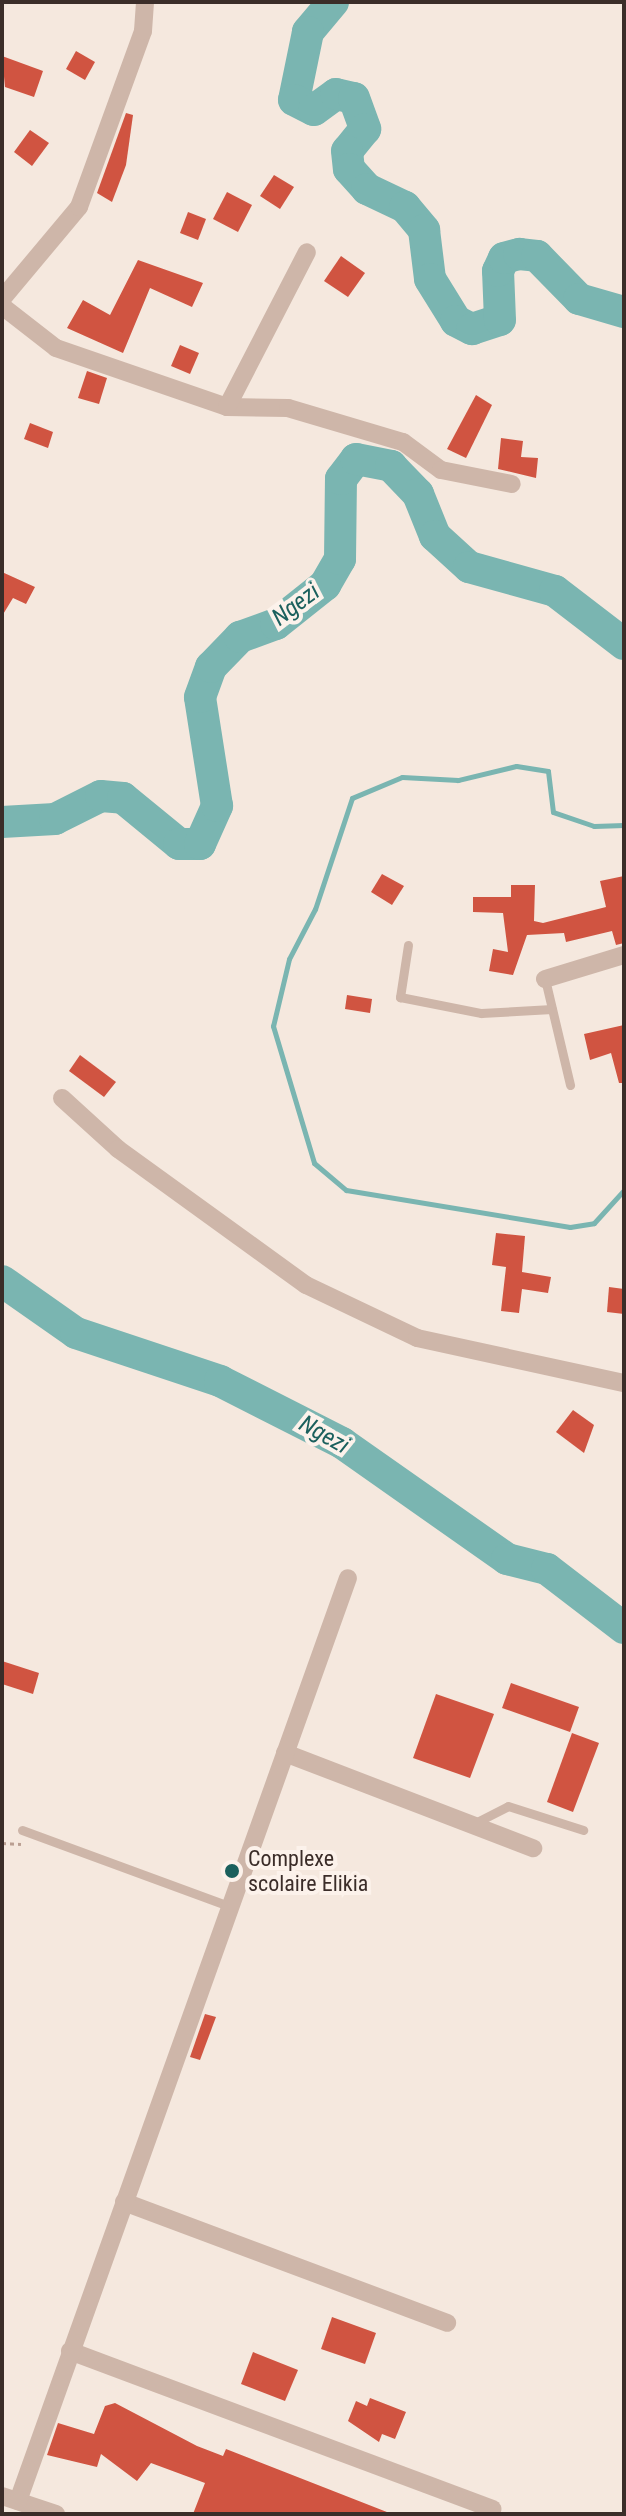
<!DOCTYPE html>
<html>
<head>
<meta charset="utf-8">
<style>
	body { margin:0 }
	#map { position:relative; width:626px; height:2516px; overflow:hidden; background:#f5e8de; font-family:"Roboto Condensed",sans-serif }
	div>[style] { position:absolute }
	.stream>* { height:5px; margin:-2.5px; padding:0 2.5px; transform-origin:2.5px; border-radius:2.5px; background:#7ab5b1 }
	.river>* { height:32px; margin:-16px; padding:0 16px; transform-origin:16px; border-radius:16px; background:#7ab5b1 }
	.building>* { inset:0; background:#d05441 }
	.path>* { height:3px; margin-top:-1.5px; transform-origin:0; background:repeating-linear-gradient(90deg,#ba9f92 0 4px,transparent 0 8px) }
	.lane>* { height:9px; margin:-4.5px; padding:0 4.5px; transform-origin:4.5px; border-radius:4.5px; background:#ceb6a9 }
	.street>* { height:18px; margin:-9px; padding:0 9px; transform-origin:9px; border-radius:9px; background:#ceb6a9 }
	.dots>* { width:22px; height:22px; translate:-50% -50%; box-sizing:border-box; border:4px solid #fcf2eb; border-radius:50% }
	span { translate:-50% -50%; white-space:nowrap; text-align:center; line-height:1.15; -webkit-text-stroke:8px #fcf2eb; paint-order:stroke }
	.poi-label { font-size:22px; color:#3b2d29 }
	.left { translate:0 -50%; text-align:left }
	.water-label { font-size:24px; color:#1b605d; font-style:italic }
	.frame { position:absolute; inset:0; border:4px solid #3b2d29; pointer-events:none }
</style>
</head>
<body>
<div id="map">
	<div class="stream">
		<div style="left:624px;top:825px;width:30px;rotate:178deg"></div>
		<div style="left:594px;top:826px;width:43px;rotate:-161.1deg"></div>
		<div style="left:553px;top:812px;width:41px;rotate:-97deg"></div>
		<div style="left:548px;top:771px;width:32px;rotate:-171deg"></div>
		<div style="left:516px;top:766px;width:60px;rotate:166.4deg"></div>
		<div style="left:458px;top:780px;width:56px;rotate:-176.9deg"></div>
		<div style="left:402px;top:777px;width:54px;rotate:157.2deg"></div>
		<div style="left:352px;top:798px;width:117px;rotate:108.4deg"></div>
		<div style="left:315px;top:909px;width:56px;rotate:117.5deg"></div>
		<div style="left:289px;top:959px;width:69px;rotate:103.4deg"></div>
		<div style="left:273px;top:1026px;width:143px;rotate:73.3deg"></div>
		<div style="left:314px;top:1163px;width:42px;rotate:40.2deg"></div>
		<div style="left:346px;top:1190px;width:227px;rotate:9.4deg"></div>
		<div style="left:570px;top:1227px;width:24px;rotate:-9deg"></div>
		<div style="left:594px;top:1223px;width:45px;rotate:-47.7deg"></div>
	</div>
	<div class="river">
		<div style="left:333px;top:2px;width:39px;rotate:130deg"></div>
		<div style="left:308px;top:32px;width:69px;rotate:101.6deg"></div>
		<div style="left:294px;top:100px;width:22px;rotate:27deg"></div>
		<div style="left:314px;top:110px;width:27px;rotate:-36deg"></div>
		<div style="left:336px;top:94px;width:18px;rotate:13deg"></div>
		<div style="left:354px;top:98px;width:33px;rotate:70deg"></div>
		<div style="left:365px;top:129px;width:28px;rotate:129deg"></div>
		<div style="left:347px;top:151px;width:18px;rotate:84deg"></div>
		<div style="left:349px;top:169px;width:27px;rotate:48deg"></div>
		<div style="left:367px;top:189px;width:42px;rotate:25.3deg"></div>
		<div style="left:405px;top:207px;width:30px;rotate:50deg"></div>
		<div style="left:424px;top:230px;width:49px;rotate:83deg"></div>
		<div style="left:430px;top:279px;width:49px;rotate:58.2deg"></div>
		<div style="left:456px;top:321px;width:18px;rotate:27deg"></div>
		<div style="left:472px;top:329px;width:29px;rotate:-18deg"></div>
		<div style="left:500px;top:320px;width:49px;rotate:-92.3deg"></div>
		<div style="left:498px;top:271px;width:14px;rotate:-65deg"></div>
		<div style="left:504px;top:258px;width:16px;rotate:-15deg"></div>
		<div style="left:519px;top:254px;width:18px;rotate:6deg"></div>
		<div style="left:537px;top:256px;width:60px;rotate:45.7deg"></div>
		<div style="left:579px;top:299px;width:47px;rotate:16.1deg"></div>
		<div style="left:2px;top:822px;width:53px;rotate:-3.2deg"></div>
		<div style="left:55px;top:819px;width:51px;rotate:-26.6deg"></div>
		<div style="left:101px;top:796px;width:22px;rotate:5deg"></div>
		<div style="left:123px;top:798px;width:72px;rotate:39.4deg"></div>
		<div style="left:179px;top:844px;width:21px"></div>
		<div style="left:200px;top:844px;width:42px;rotate:-65.9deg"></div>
		<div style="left:217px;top:806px;width:110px;rotate:-98.9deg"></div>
		<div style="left:200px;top:697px;width:32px;rotate:-70deg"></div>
		<div style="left:211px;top:667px;width:42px;rotate:-46deg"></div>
		<div style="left:240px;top:637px;width:38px;rotate:-20deg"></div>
		<div style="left:276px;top:624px;width:63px;rotate:-38.5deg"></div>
		<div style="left:325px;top:585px;width:30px;rotate:-60deg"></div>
		<div style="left:340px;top:559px;width:80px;rotate:-89.3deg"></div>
		<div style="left:341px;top:479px;width:25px;rotate:-53deg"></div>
		<div style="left:356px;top:459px;width:36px;rotate:11deg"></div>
		<div style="left:391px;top:466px;width:39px;rotate:46deg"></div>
		<div style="left:418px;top:494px;width:45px;rotate:68deg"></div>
		<div style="left:435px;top:536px;width:46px;rotate:42.4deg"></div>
		<div style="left:469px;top:567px;width:89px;rotate:15.6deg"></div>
		<div style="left:555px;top:591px;width:87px;rotate:37.5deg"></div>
		<div style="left:2px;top:1281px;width:90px;rotate:35.1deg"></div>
		<div style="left:76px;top:1333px;width:152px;rotate:18.4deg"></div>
		<div style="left:220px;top:1381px;width:137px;rotate:26.9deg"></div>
		<div style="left:342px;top:1443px;width:202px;rotate:35.1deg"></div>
		<div style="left:507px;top:1559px;width:41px;rotate:14deg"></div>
		<div style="left:547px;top:1569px;width:97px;rotate:37.5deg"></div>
	</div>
	<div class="building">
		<div style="clip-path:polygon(76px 51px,95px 62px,85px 80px,66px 69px)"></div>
		<div style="clip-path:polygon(2px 56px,43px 71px,34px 97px,5px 87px)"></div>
		<div style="clip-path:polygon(126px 113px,133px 115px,126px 165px,112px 202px,97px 193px)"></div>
		<div style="clip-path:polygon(30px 130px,49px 143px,32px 166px,14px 152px)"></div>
		<div style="clip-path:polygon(274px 175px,294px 187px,280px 209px,260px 196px)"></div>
		<div style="clip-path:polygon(227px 192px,252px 205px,238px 232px,213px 219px)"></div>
		<div style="clip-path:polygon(188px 212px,206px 219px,198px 240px,180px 233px)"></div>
		<div style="clip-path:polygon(341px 256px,365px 273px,348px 297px,324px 281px)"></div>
		<div style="clip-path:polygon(138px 260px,203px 283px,192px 307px,150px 288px,123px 353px,67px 328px,83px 300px,110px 315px)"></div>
		<div style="clip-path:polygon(180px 345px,199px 353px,190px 374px,171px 366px)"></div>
		<div style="clip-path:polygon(87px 371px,107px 378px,99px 404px,78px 398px)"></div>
		<div style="clip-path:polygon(476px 395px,492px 405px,466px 458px,447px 449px)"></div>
		<div style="clip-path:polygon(30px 423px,53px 432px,48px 448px,24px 439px)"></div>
		<div style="clip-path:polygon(501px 438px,523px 441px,521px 457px,538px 458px,536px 478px,498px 469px)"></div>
		<div style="clip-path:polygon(2px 572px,35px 587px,26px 604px,13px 598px,2px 616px)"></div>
		<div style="clip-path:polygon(382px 874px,404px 886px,392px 905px,371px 892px)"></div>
		<div style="clip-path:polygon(624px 876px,624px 943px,616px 945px,612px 931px,566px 942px,564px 933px,527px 935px,513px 975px,489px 971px,493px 949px,508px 952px,503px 913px,473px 912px,473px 897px,511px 897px,511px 885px,535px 885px,534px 921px,543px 923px,606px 907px,600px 881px)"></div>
		<div style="clip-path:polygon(347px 995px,372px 999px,370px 1013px,345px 1009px)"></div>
		<div style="clip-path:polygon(624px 1025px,624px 1083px,619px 1083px,611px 1053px,590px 1060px,584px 1034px)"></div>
		<div style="clip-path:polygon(80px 1055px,116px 1082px,104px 1097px,69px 1071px)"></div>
		<div style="clip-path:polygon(496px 1233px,525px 1236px,522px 1272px,551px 1277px,548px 1293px,522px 1289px,519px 1313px,501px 1311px,506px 1267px,492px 1265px)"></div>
		<div style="clip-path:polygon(609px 1287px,624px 1289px,624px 1314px,607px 1312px)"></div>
		<div style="clip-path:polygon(573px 1410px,594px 1425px,584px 1453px,556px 1432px)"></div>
		<div style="clip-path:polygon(2px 1661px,39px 1673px,33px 1694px,2px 1684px)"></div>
		<div style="clip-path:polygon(511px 1683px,579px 1707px,570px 1732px,502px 1708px)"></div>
		<div style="clip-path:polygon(436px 1694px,494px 1714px,470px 1778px,413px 1758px)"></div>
		<div style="clip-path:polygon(572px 1733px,599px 1743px,573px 1812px,547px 1802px)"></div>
		<div style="clip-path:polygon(205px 2014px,216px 2017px,200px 2060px,190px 2057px)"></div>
		<div style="clip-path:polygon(332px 2317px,376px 2333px,365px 2364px,321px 2349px)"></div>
		<div style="clip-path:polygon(253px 2352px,298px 2370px,285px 2401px,241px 2384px)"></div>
		<div style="clip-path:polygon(370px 2398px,406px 2412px,395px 2439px,382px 2434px,379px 2442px,348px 2421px,356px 2401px,367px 2406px)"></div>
		<div style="clip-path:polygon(115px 2403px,197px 2446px,223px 2456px,226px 2449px,392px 2514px,193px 2514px,205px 2483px,151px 2463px,137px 2481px,101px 2454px,97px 2467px,47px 2455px,58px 2423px,94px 2434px,105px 2406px)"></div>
	</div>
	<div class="path">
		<div style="left:2px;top:1843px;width:19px;rotate:3deg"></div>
	</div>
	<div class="lane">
		<div style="left:408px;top:945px;width:53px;rotate:98.7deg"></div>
		<div style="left:400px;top:997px;width:83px;rotate:11.2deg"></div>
		<div style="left:481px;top:1013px;width:71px;rotate:-3.2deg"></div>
		<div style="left:545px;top:979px;width:109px;rotate:76.7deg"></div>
		<div style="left:473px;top:1824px;width:39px;rotate:-27deg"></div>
		<div style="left:508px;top:1806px;width:79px;rotate:17.7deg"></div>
		<div style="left:22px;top:1830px;width:221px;rotate:20.2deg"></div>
	</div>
	<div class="street">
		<div style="left:2px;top:299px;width:120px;rotate:-50.1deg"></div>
		<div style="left:79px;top:207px;width:187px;rotate:-70deg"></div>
		<div style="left:143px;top:31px;width:29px;rotate:-86deg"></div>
		<div style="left:2px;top:306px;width:68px;rotate:37.9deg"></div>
		<div style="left:56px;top:348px;width:181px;rotate:19deg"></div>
		<div style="left:227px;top:407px;width:61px;rotate:0.9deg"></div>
		<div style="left:288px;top:408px;width:120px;rotate:16.5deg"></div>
		<div style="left:403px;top:442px;width:47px;rotate:36.4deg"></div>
		<div style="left:441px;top:470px;width:72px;rotate:11.2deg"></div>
		<div style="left:227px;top:407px;width:174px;rotate:-62.7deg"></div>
		<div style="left:545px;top:979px;width:83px;rotate:-16.9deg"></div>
		<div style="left:62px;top:1098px;width:76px;rotate:42.3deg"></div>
		<div style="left:118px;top:1149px;width:232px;rotate:35.9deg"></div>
		<div style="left:306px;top:1285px;width:123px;rotate:25.5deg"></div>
		<div style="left:417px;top:1338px;width:212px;rotate:12.3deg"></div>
		<div style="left:285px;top:1753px;width:266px;rotate:21deg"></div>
		<div style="left:124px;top:2202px;width:345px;rotate:20.5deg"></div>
		<div style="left:70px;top:2351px;width:451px;rotate:20.5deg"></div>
		<div style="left:2px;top:2496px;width:57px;rotate:18.4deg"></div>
		<div style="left:18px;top:2501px;width:980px;rotate:-70.33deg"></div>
	</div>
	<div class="dots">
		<div style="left:232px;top:1871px;background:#1b605d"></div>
	</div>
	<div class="poi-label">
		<span class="left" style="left:248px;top:1871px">Complexe<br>scolaire Elikia</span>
	</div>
	<div class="water-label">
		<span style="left:296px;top:605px;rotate:-37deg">Ngezi</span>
		<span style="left:324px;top:1435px;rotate:29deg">Ngezi</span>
	</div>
	<div class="frame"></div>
</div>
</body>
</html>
